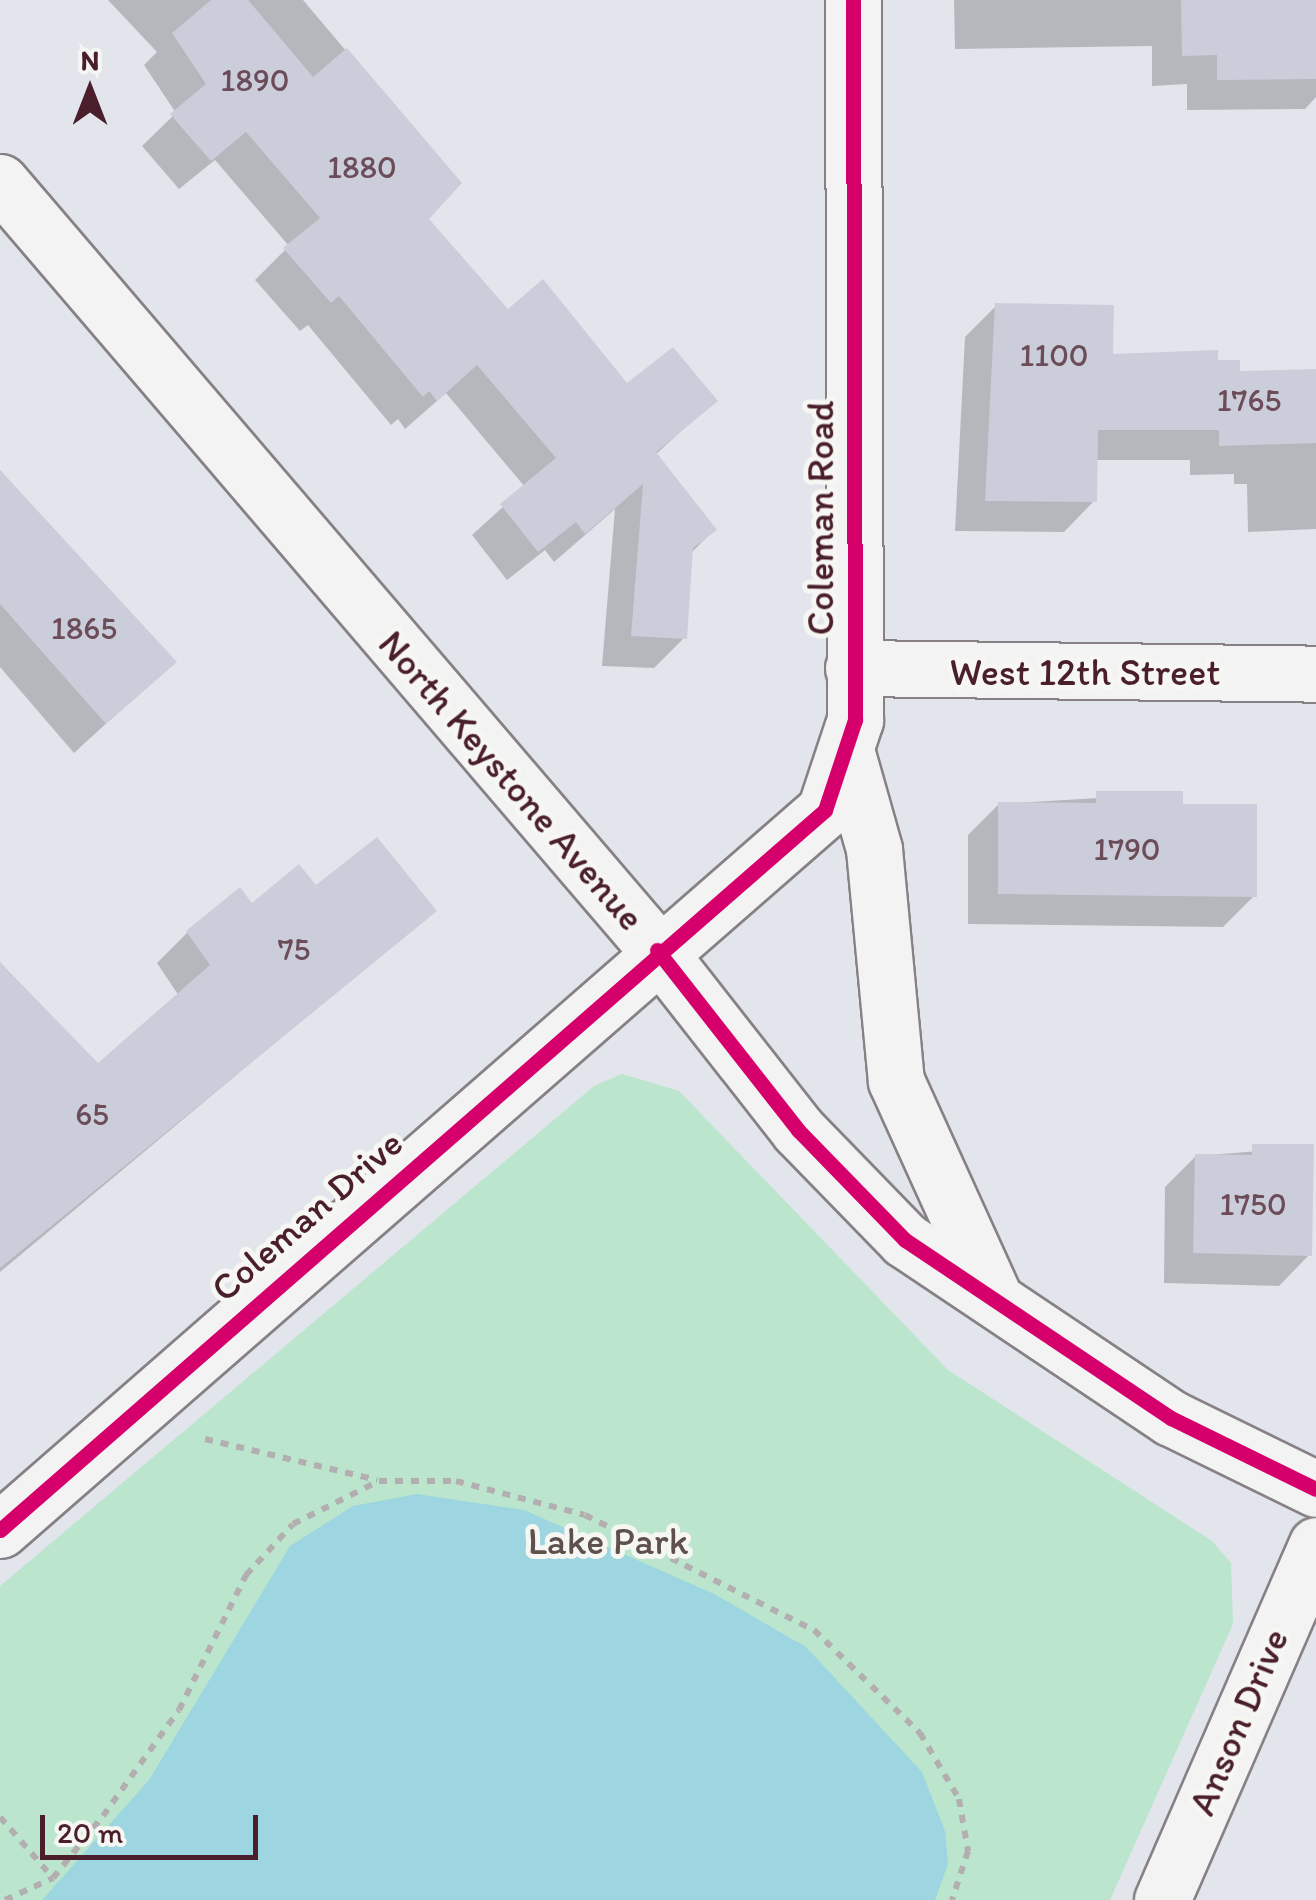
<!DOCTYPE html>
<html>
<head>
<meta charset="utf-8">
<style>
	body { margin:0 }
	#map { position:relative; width:1316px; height:1900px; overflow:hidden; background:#e2e5ec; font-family:Itim,sans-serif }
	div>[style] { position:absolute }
	.green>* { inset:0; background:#bbe5cd }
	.water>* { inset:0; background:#9dd6e1 }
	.shadow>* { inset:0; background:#0003 }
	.building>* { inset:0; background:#cbceda }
	.path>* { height:6px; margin-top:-3px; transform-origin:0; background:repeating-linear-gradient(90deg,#b3afb0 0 8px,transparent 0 16px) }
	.roads { filter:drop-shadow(2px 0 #878085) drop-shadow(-2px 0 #878085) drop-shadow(0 2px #878085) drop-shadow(0 -2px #878085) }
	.street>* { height:55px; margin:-27.5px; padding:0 27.5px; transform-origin:27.5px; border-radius:27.5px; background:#f2f3f2 }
	.secondary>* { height:55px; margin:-27.5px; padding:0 27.5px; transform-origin:27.5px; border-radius:27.5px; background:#f2f3f2 }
	.cycleway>* { height:15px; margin:-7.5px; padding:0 7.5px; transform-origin:7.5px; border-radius:7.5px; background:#d6006c }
	span { translate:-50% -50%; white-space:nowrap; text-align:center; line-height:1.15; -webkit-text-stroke:10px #f6f6f2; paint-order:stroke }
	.number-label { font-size:32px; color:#6b4c58 }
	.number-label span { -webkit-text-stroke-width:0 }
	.street-label { font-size:38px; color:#4a1f2b }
	.park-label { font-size:38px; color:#5e504d }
	.north { position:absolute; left:40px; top:40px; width:100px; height:100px; -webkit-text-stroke:8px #f6f6f2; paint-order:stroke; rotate:0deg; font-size:28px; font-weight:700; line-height:40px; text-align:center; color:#4a1f2b }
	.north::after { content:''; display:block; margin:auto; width:35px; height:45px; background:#4a1f2b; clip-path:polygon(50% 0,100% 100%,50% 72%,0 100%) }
	.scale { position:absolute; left:40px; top:1815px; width:218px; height:45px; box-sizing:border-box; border:5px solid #4a1f2b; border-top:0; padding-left:12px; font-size:30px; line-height:35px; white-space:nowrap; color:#4a1f2b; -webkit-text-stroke:8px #f6f6f2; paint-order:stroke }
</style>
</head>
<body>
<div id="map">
	<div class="green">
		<div style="clip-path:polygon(622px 1074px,679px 1091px,948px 1370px,1212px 1541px,1231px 1563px,1233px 1624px,1110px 1900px,0 1900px,0 1586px,594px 1086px)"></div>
	</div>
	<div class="water">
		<div style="clip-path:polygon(417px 1494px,524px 1510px,714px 1594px,806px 1647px,922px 1772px,945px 1831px,948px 1864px,935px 1900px,42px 1900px,149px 1780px,290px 1546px,353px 1506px)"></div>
	</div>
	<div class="shadow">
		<div style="clip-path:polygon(108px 0,303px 0,458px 183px,426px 219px,507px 313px,627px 387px,714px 401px,655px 455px,714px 530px,691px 553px,684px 638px,654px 668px,602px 666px,615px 509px,554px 562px,545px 550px,507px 580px,472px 535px,525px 487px,446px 393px,405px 429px,398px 419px,391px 425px,308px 325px,300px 331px,255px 280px,289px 246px,215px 160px,179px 189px,142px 146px,176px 113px,144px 65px,157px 52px)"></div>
		<div style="clip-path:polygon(954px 0,1316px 0,1316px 97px,1305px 109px,1187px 110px,1187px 84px,1152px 86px,1152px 46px,955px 49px)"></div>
		<div style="clip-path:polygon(996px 306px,1111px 356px,1215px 363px,1237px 373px,1316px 370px,1316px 529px,1248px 532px,1247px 484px,1234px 484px,1234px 474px,1190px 475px,1190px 460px,1095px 460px,1094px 501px,1064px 532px,955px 531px,965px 337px)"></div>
		<div style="clip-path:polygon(0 470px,173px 662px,74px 753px,0 667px)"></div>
		<div style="clip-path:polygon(1180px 793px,1180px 806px,1254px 896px,1223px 927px,968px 924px,968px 835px,999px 804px)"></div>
		<div style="clip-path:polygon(316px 888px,433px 911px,0 1272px,0 1008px,97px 1067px,179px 996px,157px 963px,188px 932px)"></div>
		<div style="clip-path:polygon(1311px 1147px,1309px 1255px,1279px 1286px,1164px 1283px,1165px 1187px,1196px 1156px)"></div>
	</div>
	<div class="building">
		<div style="clip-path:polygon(211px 0,248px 0,313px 77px,347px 48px,462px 183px,429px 219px,508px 309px,543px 279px,627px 383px,673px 347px,718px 401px,656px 452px,717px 530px,693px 548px,687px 639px,631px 636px,643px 484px,585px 534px,576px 522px,538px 552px,500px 504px,556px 458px,477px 365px,437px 401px,429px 391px,423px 397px,339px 296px,331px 303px,283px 248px,320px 218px,246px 132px,211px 161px,170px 114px,206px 84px,172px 33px)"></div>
		<div style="clip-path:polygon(1181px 0,1316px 0,1316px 79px,1217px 80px,1217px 55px,1182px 56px)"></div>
		<div style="clip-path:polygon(995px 303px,1114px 305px,1113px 354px,1218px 350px,1218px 360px,1240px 360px,1240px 371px,1316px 369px,1316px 443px,1219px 446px,1219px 430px,1098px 430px,1097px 502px,985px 501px)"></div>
		<div style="clip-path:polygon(0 470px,177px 662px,106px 724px,0 604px)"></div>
		<div style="clip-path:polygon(1096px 791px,1183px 791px,1183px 804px,1257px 804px,1257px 897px,998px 894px,998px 802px,1096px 803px)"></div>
		<div style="clip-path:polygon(377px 837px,437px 911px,0 1268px,0 962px,98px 1063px,210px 965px,186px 931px,240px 887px,252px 903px,299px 864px,316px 885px)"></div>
		<div style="clip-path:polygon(1252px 1144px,1314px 1144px,1312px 1256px,1193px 1253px,1195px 1154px,1252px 1155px)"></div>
	</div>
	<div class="path">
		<div style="left:205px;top:1439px;width:177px;rotate:13.4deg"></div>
		<div style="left:0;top:1817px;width:81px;rotate:49deg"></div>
		<div style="left:5px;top:1900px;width:53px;rotate:-24.6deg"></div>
		<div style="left:53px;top:1878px;width:80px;rotate:-51.1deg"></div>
		<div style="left:103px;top:1816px;width:130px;rotate:-54.4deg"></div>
		<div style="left:179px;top:1710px;width:151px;rotate:-63.6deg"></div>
		<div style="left:246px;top:1575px;width:69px;rotate:-47.3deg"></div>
		<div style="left:293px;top:1524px;width:96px;rotate:-26.6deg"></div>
		<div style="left:379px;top:1481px;width:77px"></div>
		<div style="left:456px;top:1481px;width:133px;rotate:14.8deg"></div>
		<div style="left:585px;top:1515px;width:256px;rotate:26.7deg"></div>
		<div style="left:814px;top:1630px;width:148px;rotate:44.2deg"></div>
		<div style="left:920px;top:1733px;width:77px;rotate:59.4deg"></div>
		<div style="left:959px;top:1799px;width:53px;rotate:80.2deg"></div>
		<div style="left:968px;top:1851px;width:52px;rotate:108.1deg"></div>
	</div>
	<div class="roads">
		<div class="street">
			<div style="left:853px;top:668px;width:463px;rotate:0.7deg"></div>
			<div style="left:0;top:1530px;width:1095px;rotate:-41.11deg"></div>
			<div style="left:825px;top:810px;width:95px;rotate:-71.6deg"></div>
			<div style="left:855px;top:720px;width:720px;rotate:-90.16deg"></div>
			<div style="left:1162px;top:1900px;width:387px;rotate:-66.5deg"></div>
		</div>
		<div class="secondary">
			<div style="left:0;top:182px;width:1011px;rotate:49.45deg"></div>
			<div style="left:657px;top:950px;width:229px;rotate:51.9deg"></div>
			<div style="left:798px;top:1130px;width:153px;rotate:45.8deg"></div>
			<div style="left:905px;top:1240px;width:320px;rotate:33.8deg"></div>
			<div style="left:1171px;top:1418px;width:161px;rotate:26.1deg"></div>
			<div style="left:848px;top:757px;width:96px;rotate:74.2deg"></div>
			<div style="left:874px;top:849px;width:233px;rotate:84.6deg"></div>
			<div style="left:896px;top:1081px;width:239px;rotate:65.6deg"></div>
		</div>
	</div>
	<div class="cycleway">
		<div style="left:657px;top:950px;width:229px;rotate:51.9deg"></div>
		<div style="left:798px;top:1130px;width:153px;rotate:45.8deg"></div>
		<div style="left:905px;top:1240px;width:320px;rotate:33.8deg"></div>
		<div style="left:1171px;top:1418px;width:161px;rotate:26.1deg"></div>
		<div style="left:0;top:1530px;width:1095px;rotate:-41.11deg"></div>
		<div style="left:825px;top:810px;width:95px;rotate:-71.6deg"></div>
		<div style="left:855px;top:720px;width:720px;rotate:-90.16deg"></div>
	</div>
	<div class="number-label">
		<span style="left:255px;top:80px">1890</span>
		<span style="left:362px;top:167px">1880</span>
		<span style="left:1054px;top:355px">1100</span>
		<span style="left:1249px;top:400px">1765</span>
		<span style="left:84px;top:628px">1865</span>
		<span style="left:1127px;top:849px">1790</span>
		<span style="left:294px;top:949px">75</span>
		<span style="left:92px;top:1114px">65</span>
		<span style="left:1253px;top:1204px">1750</span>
	</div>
	<div class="street-label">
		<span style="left:821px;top:518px;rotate:-90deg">Coleman Road</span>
		<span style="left:1085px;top:673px">West 12th Street</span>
		<span style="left:511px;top:781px;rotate:49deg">North Keystone Avenue</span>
		<span style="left:307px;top:1216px;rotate:-41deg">Coleman Drive</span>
		<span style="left:1239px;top:1722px;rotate:-67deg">Anson Drive</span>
	</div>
	<div class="park-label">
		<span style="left:608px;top:1542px">Lake Park</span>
	</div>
	<div class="north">N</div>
	<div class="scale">20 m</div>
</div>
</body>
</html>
